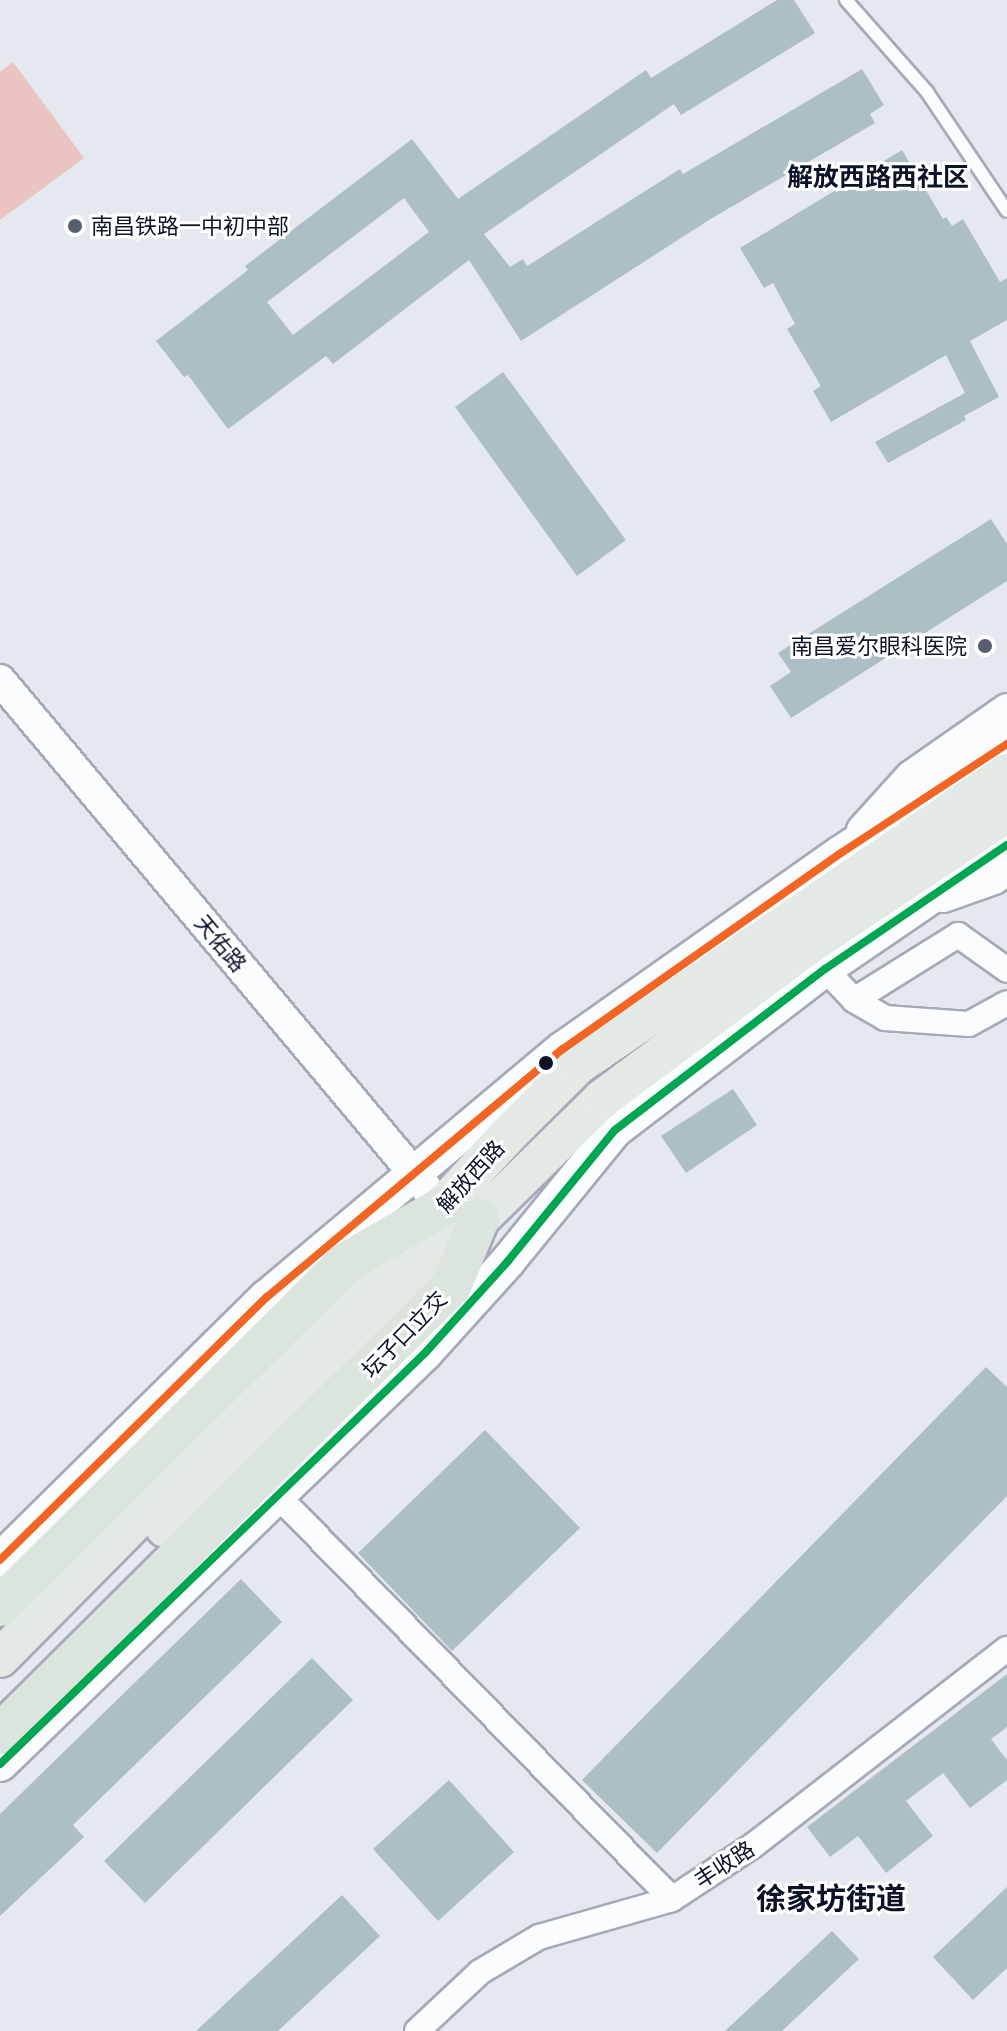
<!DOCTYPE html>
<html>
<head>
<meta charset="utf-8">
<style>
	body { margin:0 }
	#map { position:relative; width:1007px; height:2031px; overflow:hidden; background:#e5e8ef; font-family:"Noto Sans","Noto Sans SC",sans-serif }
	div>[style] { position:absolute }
	.green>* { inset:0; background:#eac4c1 }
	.building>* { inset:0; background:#acbfc5 }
	.roads { filter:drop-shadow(2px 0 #a4aab7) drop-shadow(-2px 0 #a4aab7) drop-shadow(0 2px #a4aab7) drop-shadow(0 -2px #a4aab7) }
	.service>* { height:12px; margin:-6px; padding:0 6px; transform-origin:6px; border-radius:6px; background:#fbfcfd }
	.minor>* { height:24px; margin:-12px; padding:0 12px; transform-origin:12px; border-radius:12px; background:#fbfcfd }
	.tertiary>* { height:30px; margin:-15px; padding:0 15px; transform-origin:15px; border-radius:15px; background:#fbfcfd }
	.secondary>* { height:34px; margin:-17px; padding:0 17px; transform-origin:17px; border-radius:17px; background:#fbfcfd }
	.primary>* { height:38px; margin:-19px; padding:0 19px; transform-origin:19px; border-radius:19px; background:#e3eae6 }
	.trunk>* { height:40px; margin:-20px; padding:0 20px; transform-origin:20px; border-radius:20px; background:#dce4de }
	.bus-1>* { height:8px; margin:-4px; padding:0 4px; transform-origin:4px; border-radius:4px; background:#f26522 }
	.bus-2>* { height:8px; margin:-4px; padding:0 4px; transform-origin:4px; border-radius:4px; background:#00a651 }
	.dots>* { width:22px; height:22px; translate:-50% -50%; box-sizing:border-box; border:4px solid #fff; border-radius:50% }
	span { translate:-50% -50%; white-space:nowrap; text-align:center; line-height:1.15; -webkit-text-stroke:6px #fff; paint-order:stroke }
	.poi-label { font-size:22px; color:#0b1328 }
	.left { translate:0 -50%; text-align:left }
	.right { translate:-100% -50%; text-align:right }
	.street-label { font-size:22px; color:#0b1328 }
	.quarter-label { font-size:26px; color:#0b1328; font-weight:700 }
	.district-label { font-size:30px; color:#0b1328; font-weight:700 }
</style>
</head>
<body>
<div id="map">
	<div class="green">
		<div style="clip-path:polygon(13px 62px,84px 158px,0 220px,0 72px)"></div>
	</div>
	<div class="building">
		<div style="clip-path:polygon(evenodd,777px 0,794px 0,815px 33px,681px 115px,674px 104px,484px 234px,510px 267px,523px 259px,527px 266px,680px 169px,683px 174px,862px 69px,884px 105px,870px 114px,875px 123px,709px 220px,521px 341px,469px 260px,333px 364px,326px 356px,228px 429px,188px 375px,184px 377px,156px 341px,248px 270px,245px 266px,412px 139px,458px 199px,646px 70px,651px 78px,777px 0,404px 198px,429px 232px,293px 335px,267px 302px,404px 198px)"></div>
		<div style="clip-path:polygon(902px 150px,943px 219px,946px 217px,952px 226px,963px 219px,1000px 282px,1007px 278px,1007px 320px,970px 341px,999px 397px,964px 416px,966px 420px,888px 463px,875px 442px,965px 393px,946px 355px,831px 422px,813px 391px,821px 386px,787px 329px,795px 324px,773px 283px,764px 288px,740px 248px)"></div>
		<div style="clip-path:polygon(503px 372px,626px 540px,577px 576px,455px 407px)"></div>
		<div style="clip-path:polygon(991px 519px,1007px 544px,1007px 581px,791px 718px,770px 686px,791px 672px,778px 653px)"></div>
		<div style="clip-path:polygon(733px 1089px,757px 1125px,686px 1173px,661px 1136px)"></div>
		<div style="clip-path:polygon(986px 1367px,1007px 1387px,1007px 1496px,657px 1853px,582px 1780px)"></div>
		<div style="clip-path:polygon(485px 1430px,580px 1528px,452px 1651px,358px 1553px)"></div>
		<div style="clip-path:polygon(241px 1579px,282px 1622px,73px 1825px,84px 1837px,0 1916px,0 1814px)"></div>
		<div style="clip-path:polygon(312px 1658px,353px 1700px,145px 1903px,104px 1861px)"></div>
		<div style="clip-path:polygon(1007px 1674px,1007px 1727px,991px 1739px,1007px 1760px,1007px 1780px,970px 1808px,943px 1773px,906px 1801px,933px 1836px,886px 1873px,858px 1836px,830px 1857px,807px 1827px)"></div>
		<div style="clip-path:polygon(449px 1780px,514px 1852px,438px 1921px,373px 1849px)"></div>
		<div style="clip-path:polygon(1007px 1887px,1007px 1968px,973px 2000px,933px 1957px)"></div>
		<div style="clip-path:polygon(342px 1895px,380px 1936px,278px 2031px,196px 2031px)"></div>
		<div style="clip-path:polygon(832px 1931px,859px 1959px,782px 2031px,725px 2031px)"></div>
	</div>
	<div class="roads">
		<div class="service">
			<div style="left:846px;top:0;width:123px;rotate:48.6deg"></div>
			<div style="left:927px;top:92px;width:143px;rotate:56.1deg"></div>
		</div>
		<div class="minor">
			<div style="left:825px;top:969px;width:42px;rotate:46.9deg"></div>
			<div style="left:854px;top:1000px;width:36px;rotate:30deg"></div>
			<div style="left:885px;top:1018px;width:84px;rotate:4.1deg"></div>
			<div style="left:969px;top:1024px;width:43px;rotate:-28.9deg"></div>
			<div style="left:854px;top:1000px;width:123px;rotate:-32deg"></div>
			<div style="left:958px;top:935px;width:60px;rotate:35.5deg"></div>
			<div style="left:277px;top:1495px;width:565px;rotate:45.65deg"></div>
			<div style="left:417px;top:2031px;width:86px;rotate:-43.1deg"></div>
			<div style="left:480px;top:1972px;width:69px;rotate:-30.7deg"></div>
			<div style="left:539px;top:1937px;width:138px;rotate:-15.9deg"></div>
			<div style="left:672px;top:1899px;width:98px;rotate:-33.4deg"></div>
			<div style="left:754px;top:1845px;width:320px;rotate:-37.8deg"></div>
		</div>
		<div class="tertiary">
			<div style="left:0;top:680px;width:688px;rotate:50.01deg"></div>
			<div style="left:862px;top:830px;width:73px;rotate:-47.8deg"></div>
			<div style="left:911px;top:776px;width:117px;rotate:-34.9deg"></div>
			<div style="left:943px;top:897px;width:54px;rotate:-19.4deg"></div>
			<div style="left:994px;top:879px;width:16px;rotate:-35deg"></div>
		</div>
		<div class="secondary">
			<div style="left:0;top:1560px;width:375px;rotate:-44.6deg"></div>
			<div style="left:267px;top:1297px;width:386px;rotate:-40deg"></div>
			<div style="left:563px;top:1049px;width:340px;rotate:-35.2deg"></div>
			<div style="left:841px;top:853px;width:199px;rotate:-33.3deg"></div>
			<div style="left:0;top:1764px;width:591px;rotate:-44.04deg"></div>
			<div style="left:425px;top:1353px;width:124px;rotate:-47.9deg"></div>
			<div style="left:508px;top:1261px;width:169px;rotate:-50.8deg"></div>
			<div style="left:615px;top:1130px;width:265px;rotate:-37.5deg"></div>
			<div style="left:825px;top:969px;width:220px;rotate:-34.3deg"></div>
		</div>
		<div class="primary">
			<div style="left:165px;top:1528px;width:612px;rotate:-44.47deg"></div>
			<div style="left:602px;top:1099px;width:256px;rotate:-36.7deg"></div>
			<div style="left:807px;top:946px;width:240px;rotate:-33.6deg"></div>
			<div style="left:0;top:1658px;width:526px;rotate:-45.31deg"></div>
			<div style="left:370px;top:1284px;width:200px;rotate:-47.2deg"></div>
			<div style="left:506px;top:1137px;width:102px;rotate:-45deg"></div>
			<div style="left:578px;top:1065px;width:519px;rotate:-34.24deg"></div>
		</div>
		<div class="trunk">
			<div style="left:0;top:1606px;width:486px;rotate:-44.8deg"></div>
			<div style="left:345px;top:1263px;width:112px;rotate:-30deg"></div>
			<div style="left:0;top:1734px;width:636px;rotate:-44.81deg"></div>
			<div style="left:451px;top:1286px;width:73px;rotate:-67.3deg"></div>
		</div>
	</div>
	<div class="bus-1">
		<div style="left:0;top:1560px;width:375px;rotate:-44.6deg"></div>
		<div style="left:267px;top:1297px;width:386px;rotate:-40deg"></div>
		<div style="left:563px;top:1049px;width:340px;rotate:-35.2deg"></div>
		<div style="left:841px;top:853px;width:199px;rotate:-33.3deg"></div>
	</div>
	<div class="bus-2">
		<div style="left:0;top:1764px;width:591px;rotate:-44.04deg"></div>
		<div style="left:425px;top:1353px;width:124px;rotate:-47.9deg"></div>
		<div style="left:508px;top:1261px;width:169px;rotate:-50.8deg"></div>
		<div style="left:615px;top:1130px;width:265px;rotate:-37.5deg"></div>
		<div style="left:825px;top:969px;width:220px;rotate:-34.3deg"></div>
	</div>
	<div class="dots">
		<div style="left:75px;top:226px;background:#575e6e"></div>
		<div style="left:985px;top:646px;background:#575e6e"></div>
		<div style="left:546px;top:1063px;background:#0b1328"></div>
	</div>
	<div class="poi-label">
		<span class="left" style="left:91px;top:226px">南昌铁路一中初中部</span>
		<span class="right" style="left:967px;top:646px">南昌爱尔眼科医院</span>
	</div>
	<div class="street-label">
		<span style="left:221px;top:943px;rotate:50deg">天佑路</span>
		<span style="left:470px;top:1176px;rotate:-48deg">解放西路</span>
		<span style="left:404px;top:1334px;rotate:-46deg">坛子口立交</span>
		<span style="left:724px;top:1864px;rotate:-33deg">丰收路</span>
	</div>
	<div class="quarter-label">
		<span style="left:878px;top:177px">解放西路西社区</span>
	</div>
	<div class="district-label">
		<span style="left:831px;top:1898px">徐家坊街道</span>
	</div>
</div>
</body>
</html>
